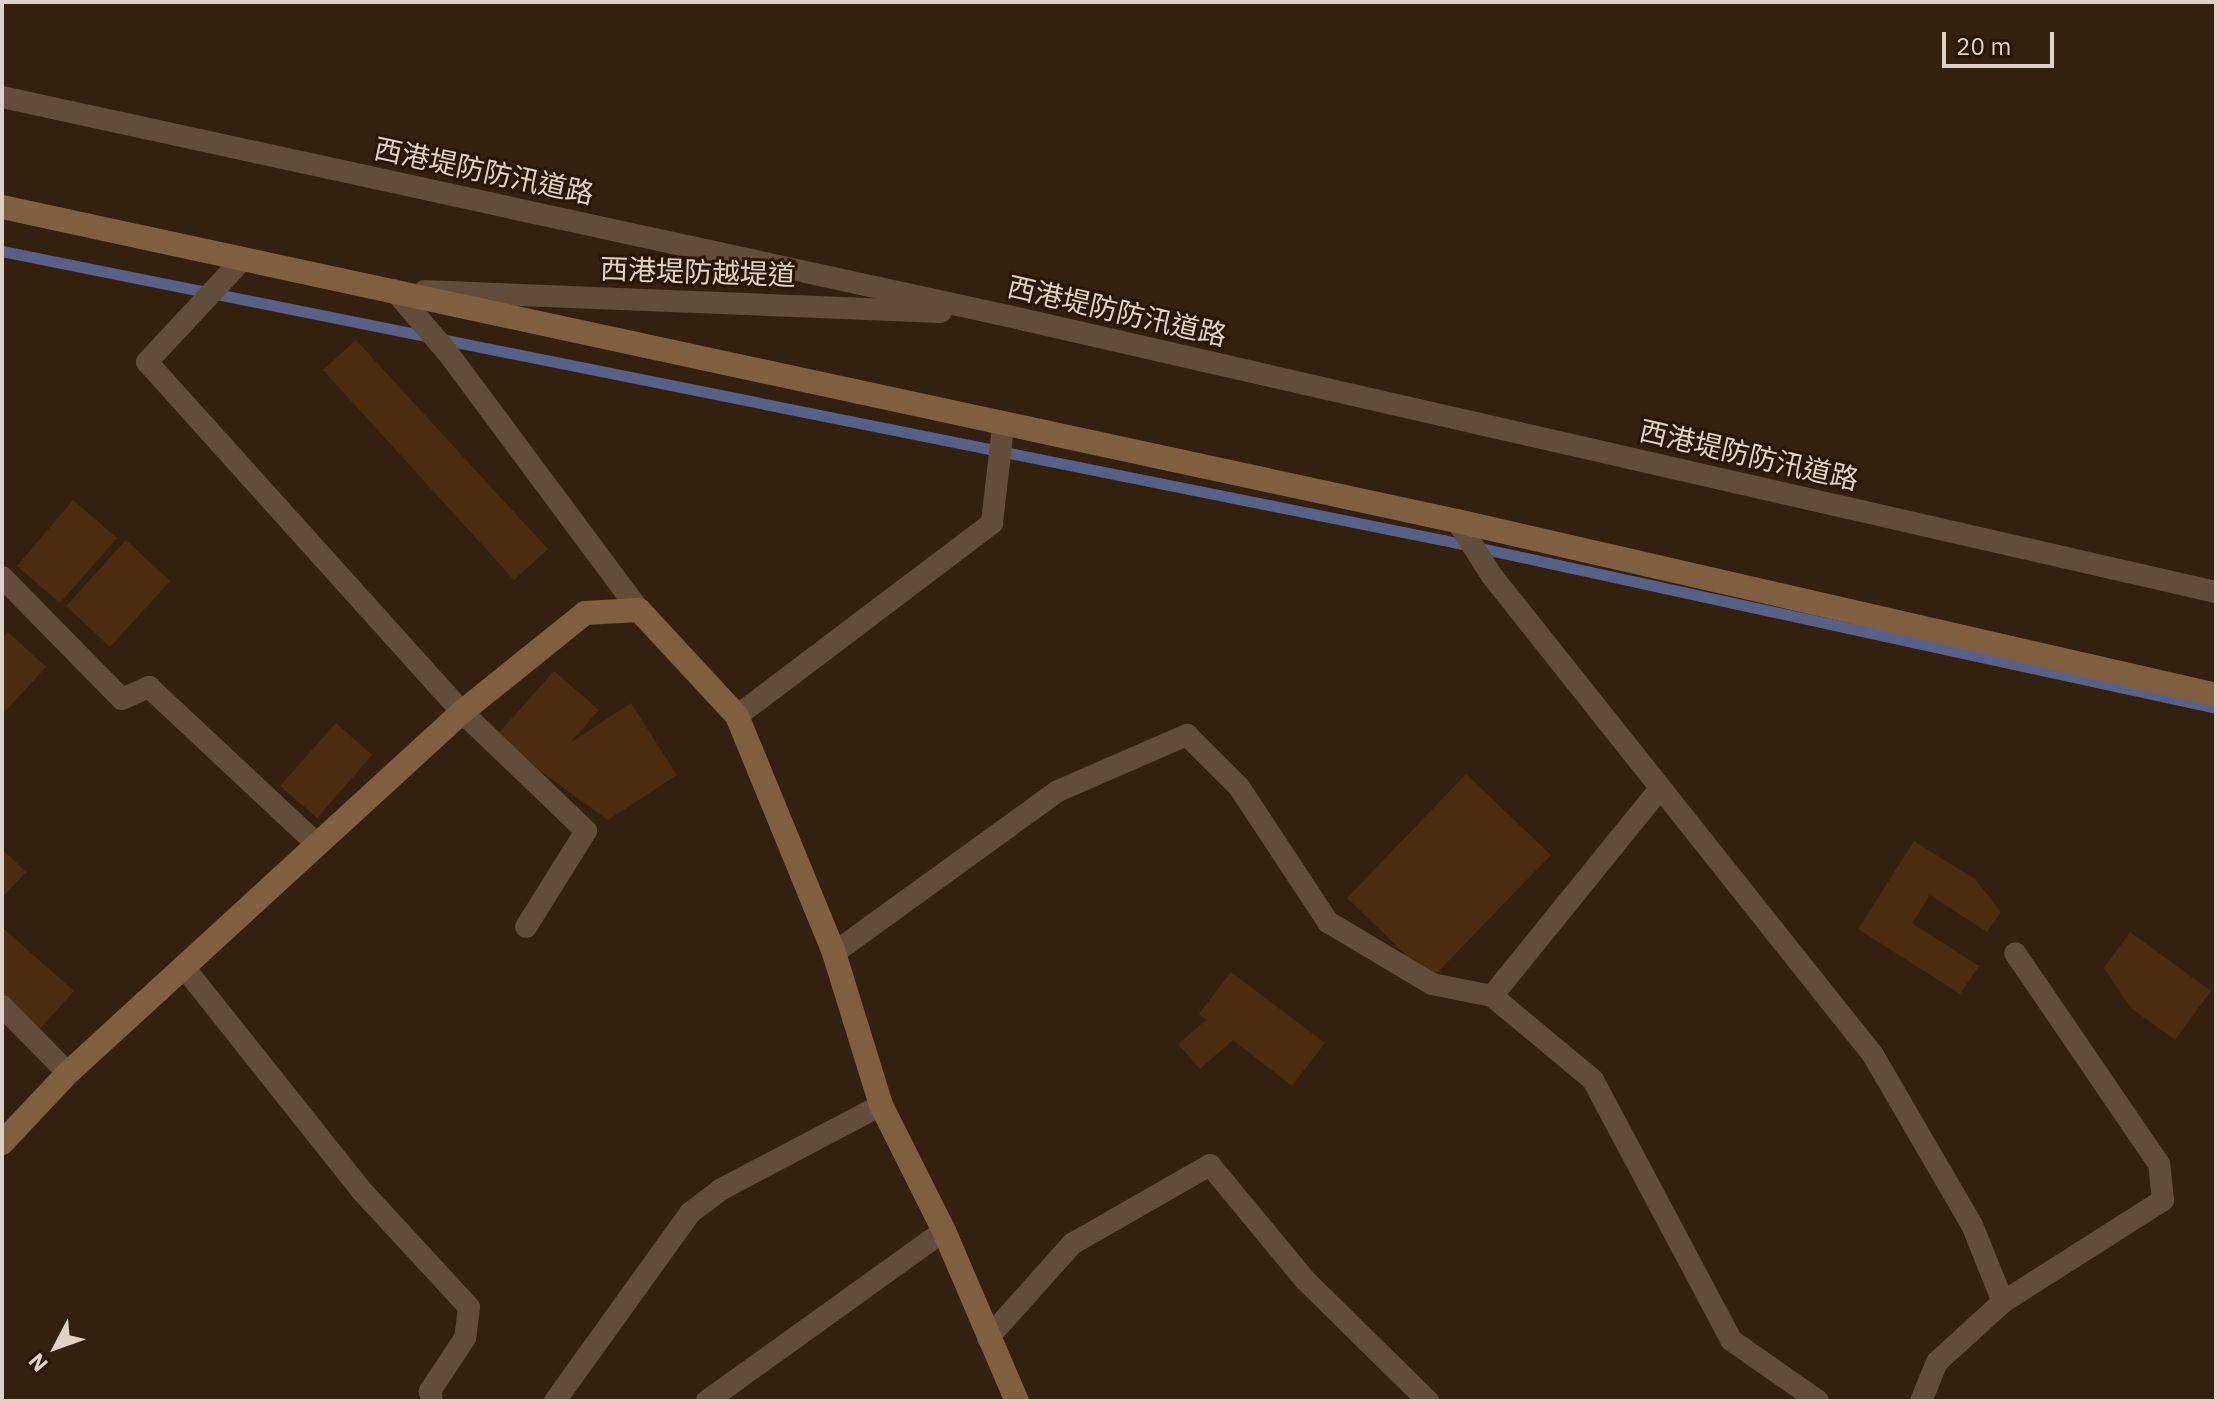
<!DOCTYPE html>
<html>
<head>
<meta charset="utf-8">
<style>
	body { margin:0 }
	#map { position:relative; width:2218px; height:1403px; overflow:hidden; background:#33200f; font-family:"IBM Plex Sans","Noto Sans TC",sans-serif }
	div>[style] { position:absolute }
	.stream>* { height:11px; margin:-5.5px; padding:0 5.5px; transform-origin:5.5px; border-radius:5.5px; background:#576187 }
	.building>* { inset:0; background:#4b2c0e }
	.lane>* { height:22px; margin:-11px; padding:0 11px; transform-origin:11px; border-radius:11px; background:#624d3a }
	.secondary>* { height:24px; margin:-12px; padding:0 12px; transform-origin:12px; border-radius:12px; background:#805f41 }
	span { translate:-50% -50%; white-space:nowrap; text-align:center; line-height:1.15; -webkit-text-stroke:6px #291706; paint-order:stroke }
	.street-label { font-size:28px; color:#ded1c6 }
	.frame { position:absolute; inset:0; border:4px solid #ded1c6; pointer-events:none }
	.north { position:absolute; left:16px; top:1307px; width:80px; height:80px; -webkit-text-stroke:6px #291706; paint-order:stroke; rotate:229deg; font-size:22px; font-weight:700; line-height:32px; text-align:center; color:#ded1c6 }
	.north::after { content:''; display:block; margin:auto; width:28px; height:36px; background:#ded1c6; clip-path:polygon(50% 0,100% 100%,50% 72%,0 100%) }
	.scale { position:absolute; left:1942px; top:32px; width:112px; height:36px; box-sizing:border-box; border:4px solid #ded1c6; border-top:0; padding-left:10px; font-size:24px; line-height:28px; white-space:nowrap; color:#ded1c6; -webkit-text-stroke:6px #291706; paint-order:stroke }
</style>
</head>
<body>
<div id="map">
	<div class="stream">
		<div style="left:2px;top:251px;width:1470px;rotate:11.34deg"></div>
		<div style="left:1443px;top:540px;width:791px;rotate:12.26deg"></div>
	</div>
	<div class="building">
		<div style="clip-path:polygon(356px 340px,548px 549px,514px 580px,323px 370px)"></div>
		<div style="clip-path:polygon(73px 500px,117px 538px,60px 603px,17px 566px)"></div>
		<div style="clip-path:polygon(126px 540px,170px 581px,110px 647px,66px 606px)"></div>
		<div style="clip-path:polygon(8px 632px,46px 667px,2px 715px,2px 638px)"></div>
		<div style="clip-path:polygon(554px 671px,599px 710px,570px 743px,631px 703px,677px 775px,608px 820px,543px 773px,498px 734px)"></div>
		<div style="clip-path:polygon(336px 723px,372px 755px,317px 818px,280px 786px)"></div>
		<div style="clip-path:polygon(1466px 774px,1551px 855px,1431px 979px,1347px 898px)"></div>
		<div style="clip-path:polygon(1914px 841px,1976px 880px,2001px 912px,1987px 932px,1930px 895px,1912px 923px,1979px 966px,1960px 994px,1858px 929px)"></div>
		<div style="clip-path:polygon(2px 849px,26px 872px,2px 898px)"></div>
		<div style="clip-path:polygon(4px 929px,74px 991px,38px 1031px,2px 999px)"></div>
		<div style="clip-path:polygon(2130px 932px,2211px 991px,2175px 1040px,2131px 1008px,2104px 968px)"></div>
		<div style="clip-path:polygon(1231px 972px,1325px 1043px,1292px 1086px,1233px 1040px,1200px 1069px,1178px 1044px,1206px 1020px,1199px 1014px)"></div>
	</div>
	<div class="lane">
		<div style="left:2px;top:97px;width:1020px;rotate:12.28deg"></div>
		<div style="left:999px;top:314px;width:1248px;rotate:12.87deg"></div>
		<div style="left:242px;top:260px;width:139px;rotate:133deg"></div>
		<div style="left:147px;top:362px;width:471px;rotate:48deg"></div>
		<div style="left:462px;top:712px;width:172px;rotate:43.8deg"></div>
		<div style="left:586px;top:831px;width:113px;rotate:122deg"></div>
		<div style="left:394px;top:290px;width:83px;rotate:49.4deg"></div>
		<div style="left:448px;top:353px;width:320px;rotate:53.4deg"></div>
		<div style="left:424px;top:291px;width:517px;rotate:2.33deg"></div>
		<div style="left:1457px;top:521px;width:65px;rotate:57.5deg"></div>
		<div style="left:1492px;top:576px;width:612px;rotate:51.5deg"></div>
		<div style="left:1873px;top:1055px;width:197px;rotate:59.8deg"></div>
		<div style="left:1972px;top:1225px;width:83px;rotate:68.1deg"></div>
		<div style="left:2003px;top:1302px;width:89px;rotate:137.7deg"></div>
		<div style="left:1937px;top:1362px;width:42px;rotate:112.3deg"></div>
		<div style="left:2px;top:577px;width:171px;rotate:45.5deg"></div>
		<div style="left:122px;top:699px;width:30px;rotate:-24deg"></div>
		<div style="left:149px;top:687px;width:230px;rotate:43.1deg"></div>
		<div style="left:737px;top:716px;width:320px;rotate:-37.1deg"></div>
		<div style="left:992px;top:523px;width:97px;rotate:-83.5deg"></div>
		<div style="left:834px;top:953px;width:276px;rotate:-35.9deg"></div>
		<div style="left:1058px;top:791px;width:141px;rotate:-23.5deg"></div>
		<div style="left:1187px;top:735px;width:74px;rotate:45deg"></div>
		<div style="left:1239px;top:787px;width:162px;rotate:56.6deg"></div>
		<div style="left:1328px;top:922px;width:121px;rotate:30.8deg"></div>
		<div style="left:1432px;top:984px;width:61px;rotate:11.3deg"></div>
		<div style="left:1492px;top:996px;width:131px;rotate:39.7deg"></div>
		<div style="left:1593px;top:1080px;width:294px;rotate:62deg"></div>
		<div style="left:1731px;top:1340px;width:106px;rotate:35deg"></div>
		<div style="left:183px;top:966px;width:286px;rotate:51.5deg"></div>
		<div style="left:361px;top:1190px;width:159px;rotate:47.3deg"></div>
		<div style="left:469px;top:1307px;width:31px;rotate:97deg"></div>
		<div style="left:465px;top:1338px;width:64px;rotate:123.4deg"></div>
		<div style="left:430px;top:1391px;width:10px;rotate:79deg"></div>
		<div style="left:1492px;top:996px;width:265px;rotate:-51deg"></div>
		<div style="left:2px;top:1006px;width:94px;rotate:45.4deg"></div>
		<div style="left:2003px;top:1302px;width:190px;rotate:-32.5deg"></div>
		<div style="left:2163px;top:1200px;width:36px;rotate:-96deg"></div>
		<div style="left:2159px;top:1164px;width:255px;rotate:-124.3deg"></div>
		<div style="left:988px;top:1338px;width:126px;rotate:-48.2deg"></div>
		<div style="left:1072px;top:1244px;width:159px;rotate:-29.8deg"></div>
		<div style="left:1210px;top:1165px;width:149px;rotate:50.4deg"></div>
		<div style="left:1305px;top:1280px;width:173px;rotate:44.5deg"></div>
		<div style="left:555px;top:1401px;width:231px;rotate:-54.3deg"></div>
		<div style="left:690px;top:1213px;width:38px;rotate:-37deg"></div>
		<div style="left:720px;top:1190px;width:182px;rotate:-27.8deg"></div>
		<div style="left:707px;top:1401px;width:292px;rotate:-35.7deg"></div>
	</div>
	<div class="secondary">
		<div style="left:2px;top:207px;width:1488px;rotate:12.18deg"></div>
		<div style="left:1457px;top:521px;width:779px;rotate:12.91deg"></div>
		<div style="left:2px;top:1143px;width:96px;rotate:-46.7deg"></div>
		<div style="left:68px;top:1073px;width:534px;rotate:-42.5deg"></div>
		<div style="left:462px;top:712px;width:158px;rotate:-38.8deg"></div>
		<div style="left:585px;top:613px;width:54px;rotate:-3.2deg"></div>
		<div style="left:639px;top:610px;width:144px;rotate:47.2deg"></div>
		<div style="left:737px;top:716px;width:256px;rotate:67.7deg"></div>
		<div style="left:834px;top:953px;width:159px;rotate:72.8deg"></div>
		<div style="left:881px;top:1105px;width:141px;rotate:63.4deg"></div>
		<div style="left:944px;top:1231px;width:185px;rotate:66.8deg"></div>
	</div>
	<div class="street-label">
		<span style="left:484px;top:171px;rotate:12deg">西港堤防防汛道路</span>
		<span style="left:698px;top:272px;rotate:2deg">西港堤防越堤道</span>
		<span style="left:1117px;top:311px;rotate:13deg">西港堤防防汛道路</span>
		<span style="left:1749px;top:455px;rotate:13deg">西港堤防防汛道路</span>
	</div>
	<div class="frame"></div>
	<div class="north">N</div>
	<div class="scale">20 m</div>
</div>
</body>
</html>
